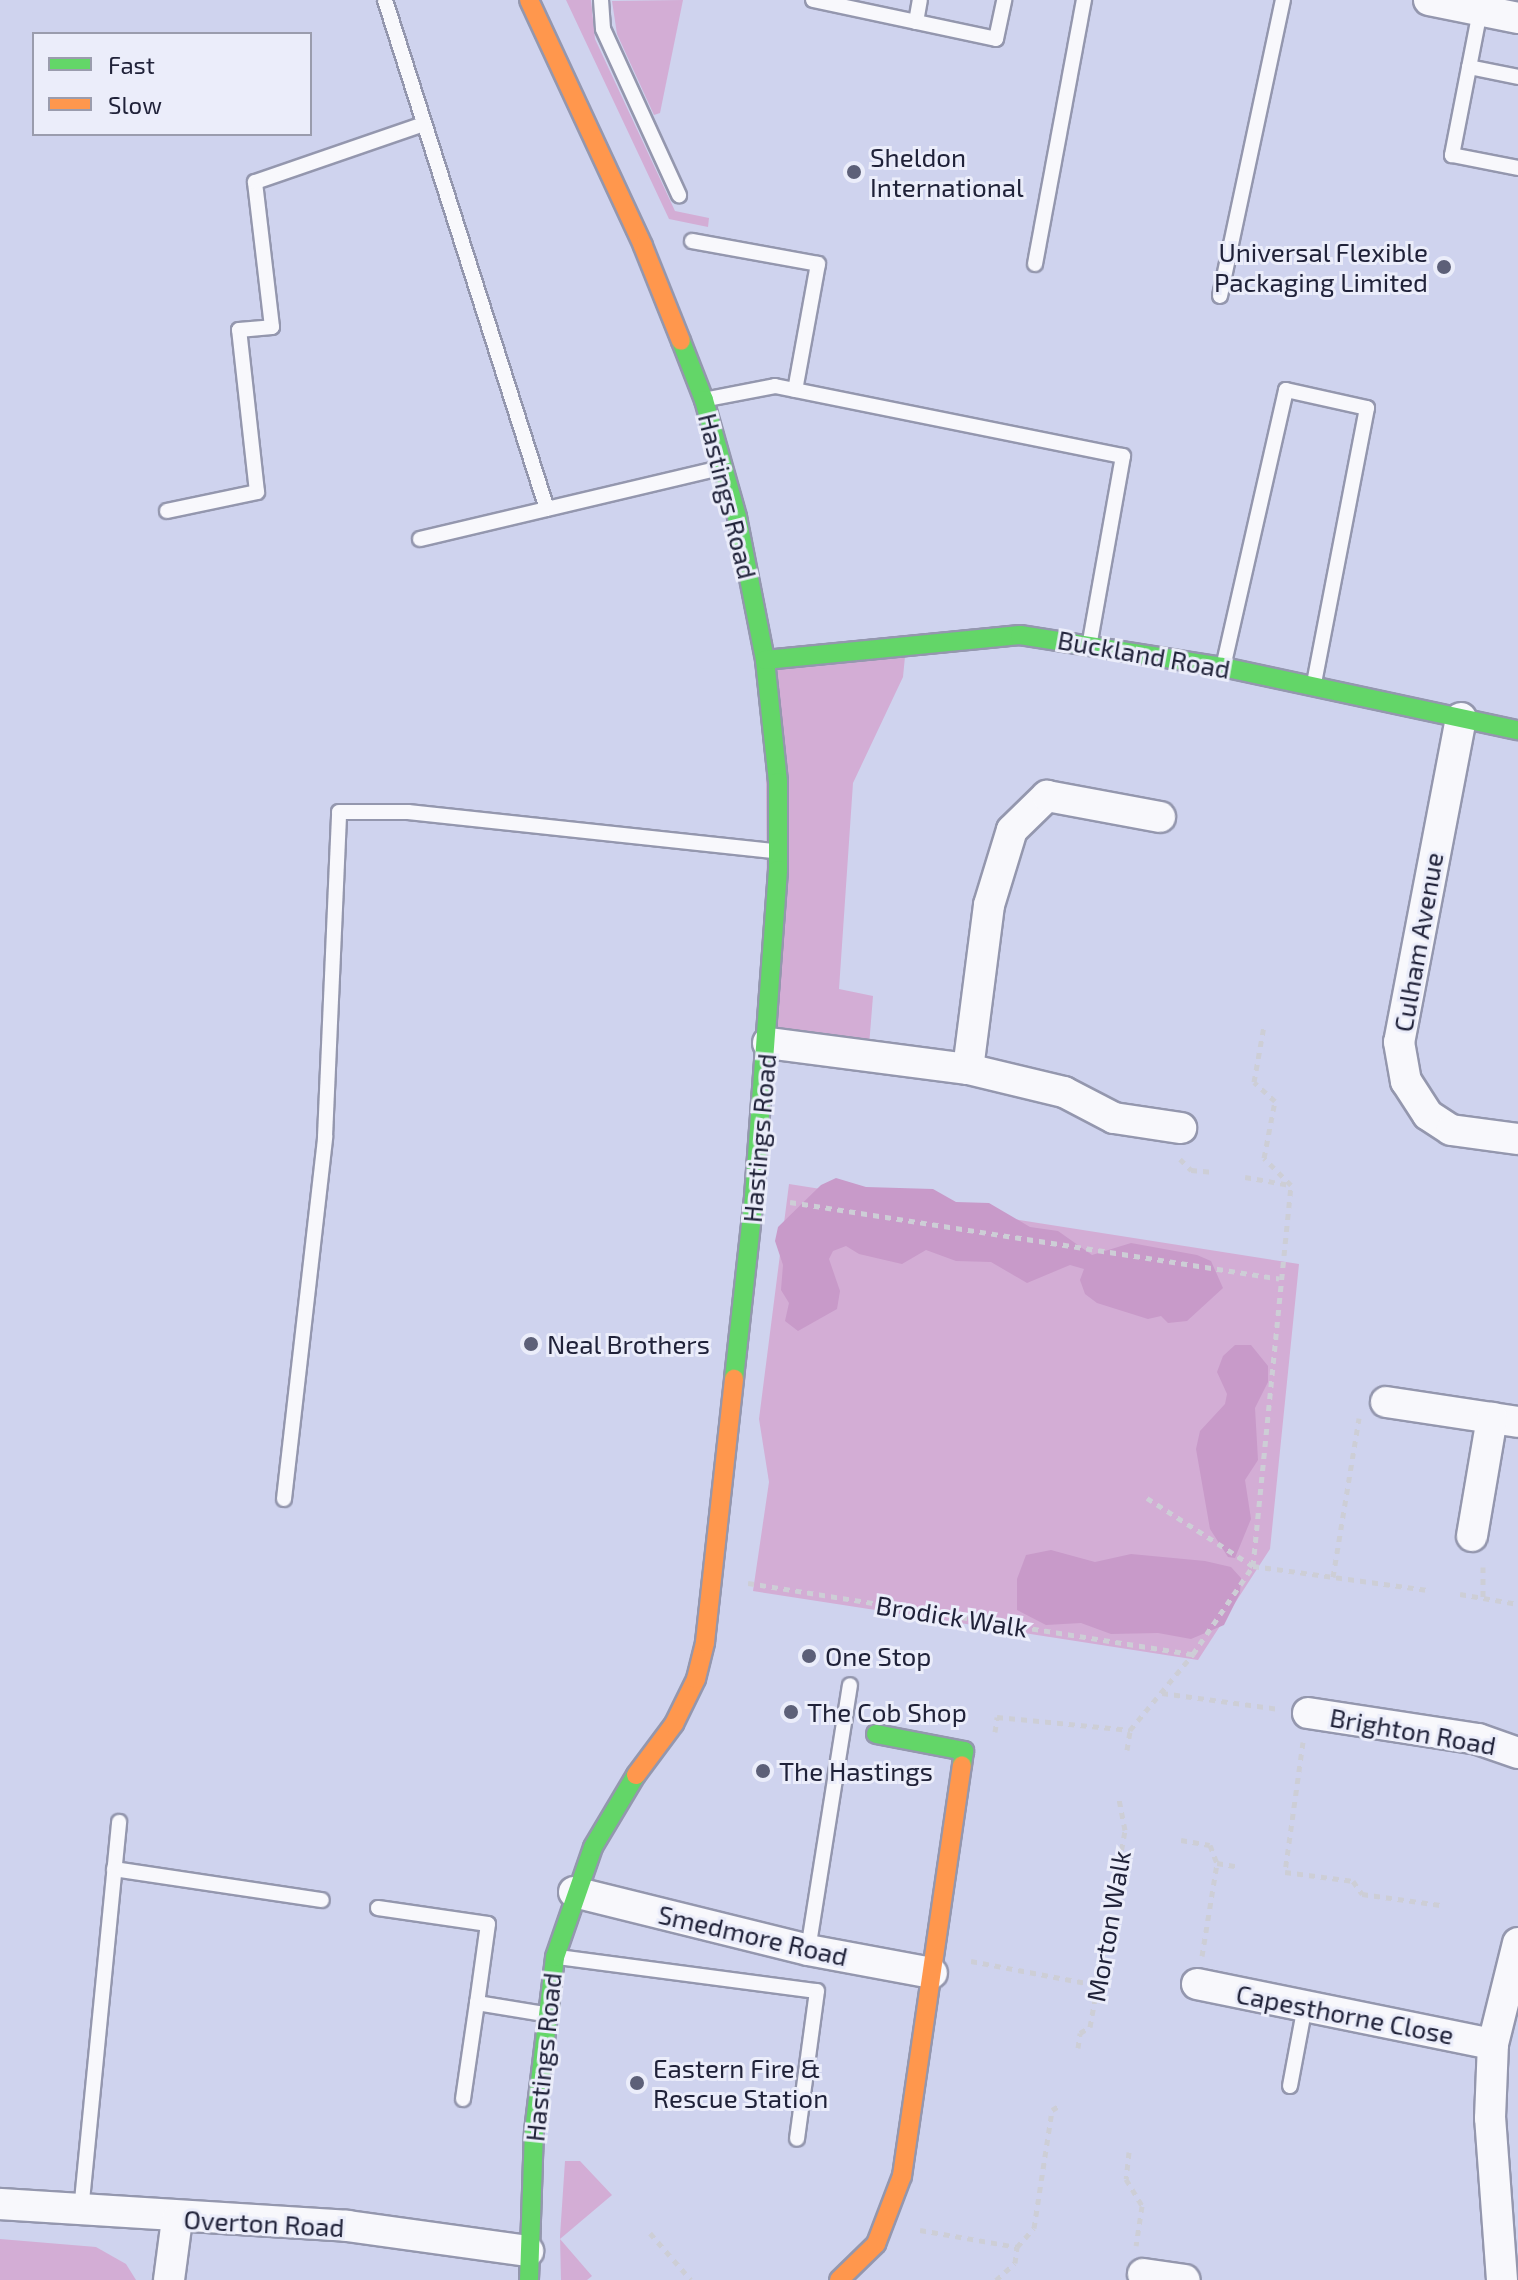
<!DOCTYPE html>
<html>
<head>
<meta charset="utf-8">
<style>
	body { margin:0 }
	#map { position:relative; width:1518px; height:2280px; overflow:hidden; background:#cfd3ee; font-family:"Exo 2",sans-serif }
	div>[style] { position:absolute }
	.green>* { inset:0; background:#d3add5 }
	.forest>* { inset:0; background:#c89ac9 }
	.path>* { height:5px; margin-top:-2.5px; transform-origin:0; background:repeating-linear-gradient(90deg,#cdced6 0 6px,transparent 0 12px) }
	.roads { filter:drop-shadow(2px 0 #9497ae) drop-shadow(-2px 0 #9497ae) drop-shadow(0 2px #9497ae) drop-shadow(0 -2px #9497ae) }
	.lane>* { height:14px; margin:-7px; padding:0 7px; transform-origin:7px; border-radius:7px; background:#f8f8fc }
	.street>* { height:30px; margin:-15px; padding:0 15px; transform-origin:15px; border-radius:15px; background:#f8f8fc }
	.fast>* { height:18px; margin:-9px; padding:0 9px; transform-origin:9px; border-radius:9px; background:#63d668 }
	.slow>* { height:18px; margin:-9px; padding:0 9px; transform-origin:9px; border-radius:9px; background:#ff974d }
	.dots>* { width:22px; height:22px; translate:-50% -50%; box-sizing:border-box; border:4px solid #ebedfa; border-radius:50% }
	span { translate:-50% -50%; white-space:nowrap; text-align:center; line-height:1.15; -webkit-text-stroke:6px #ebedfa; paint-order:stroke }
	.poi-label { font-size:26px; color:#202239 }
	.left { translate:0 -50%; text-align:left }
	.right { translate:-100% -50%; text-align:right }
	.street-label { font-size:26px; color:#202239 }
	.legend { position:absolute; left:32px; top:32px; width:280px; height:104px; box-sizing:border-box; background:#ebedfa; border:2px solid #9a9cad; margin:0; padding:10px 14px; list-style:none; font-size:24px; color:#202239 }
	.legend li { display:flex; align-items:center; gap:16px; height:40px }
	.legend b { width:40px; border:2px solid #9a9cad }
</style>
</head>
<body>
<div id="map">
	<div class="green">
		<div style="clip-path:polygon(566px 0,591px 0,595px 39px,675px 211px,709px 218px,708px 227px,669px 219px)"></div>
		<div style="clip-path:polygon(683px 0,660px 113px,654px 115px,617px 34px,612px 1px)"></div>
		<div style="clip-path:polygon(906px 646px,903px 677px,853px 783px,839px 989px,873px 996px,869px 1046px,768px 1043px,765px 660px)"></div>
		<div style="clip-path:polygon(789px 1184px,1299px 1264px,1270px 1549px,1198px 1660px,753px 1591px,769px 1482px,759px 1419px)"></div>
		<div style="clip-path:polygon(565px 2161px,580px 2161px,612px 2195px,560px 2239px,592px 2276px,587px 2280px,561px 2280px,560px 2236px)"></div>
		<div style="clip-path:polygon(0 2239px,96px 2247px,126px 2264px,136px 2280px,0 2280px)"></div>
	</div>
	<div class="forest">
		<div style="clip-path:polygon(836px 1178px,866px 1187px,933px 1189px,956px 1202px,989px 1203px,1030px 1227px,1058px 1231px,1092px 1255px,1131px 1243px,1197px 1255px,1211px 1261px,1223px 1288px,1187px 1321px,1168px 1323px,1161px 1316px,1148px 1319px,1097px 1303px,1085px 1294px,1080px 1280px,1084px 1269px,1070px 1265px,1027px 1283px,991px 1262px,956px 1261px,926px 1250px,902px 1264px,859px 1254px,846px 1246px,833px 1251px,829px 1259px,840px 1291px,837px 1309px,798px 1331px,785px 1321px,789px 1303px,781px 1290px,783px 1265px,775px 1241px,778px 1227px,821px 1185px)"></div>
		<div style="clip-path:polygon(1235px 1345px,1251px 1345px,1268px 1366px,1268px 1382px,1255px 1408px,1258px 1460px,1245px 1480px,1251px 1519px,1235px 1558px,1228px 1557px,1210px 1529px,1196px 1449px,1200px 1431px,1225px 1404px,1227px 1394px,1217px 1372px,1223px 1356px)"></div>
		<div style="clip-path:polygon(1051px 1550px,1095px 1562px,1131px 1554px,1205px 1561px,1231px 1567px,1241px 1578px,1240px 1593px,1224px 1625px,1191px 1639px,1158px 1633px,1111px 1634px,1081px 1623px,1046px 1625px,1017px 1610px,1017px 1579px,1026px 1555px)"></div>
	</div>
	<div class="path">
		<div style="left:1180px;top:1159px;width:16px;rotate:45deg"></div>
		<div style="left:1191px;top:1170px;width:23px;rotate:5deg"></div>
		<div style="left:1245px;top:1177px;width:46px;rotate:10.1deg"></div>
		<div style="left:790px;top:1202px;width:495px;rotate:8.9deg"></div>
		<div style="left:1147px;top:1498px;width:126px;rotate:32.7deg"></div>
		<div style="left:1253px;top:1566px;width:178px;rotate:7.8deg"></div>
		<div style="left:1483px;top:1567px;width:30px;rotate:90deg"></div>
		<div style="left:1333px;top:1577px;width:161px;rotate:-80.7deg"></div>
		<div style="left:748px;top:1583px;width:450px;rotate:9.1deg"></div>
		<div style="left:1460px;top:1594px;width:59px;rotate:9.8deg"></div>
		<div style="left:1162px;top:1693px;width:118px;rotate:7.8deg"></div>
		<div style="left:995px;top:1732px;width:15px;rotate:-82deg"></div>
		<div style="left:997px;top:1717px;width:134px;rotate:5.6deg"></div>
		<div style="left:1303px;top:1742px;width:131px;rotate:97.9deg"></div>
		<div style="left:1285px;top:1872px;width:69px;rotate:7.5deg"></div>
		<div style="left:1353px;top:1881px;width:16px;rotate:55deg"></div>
		<div style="left:1362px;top:1894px;width:79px;rotate:8deg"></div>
		<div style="left:1127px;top:1750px;width:20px;rotate:-81deg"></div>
		<div style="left:1130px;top:1730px;width:99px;rotate:-50.3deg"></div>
		<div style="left:1193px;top:1654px;width:107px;rotate:-55.7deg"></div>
		<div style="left:1253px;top:1566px;width:383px;rotate:-84.3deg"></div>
		<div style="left:1291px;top:1185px;width:38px;rotate:-135deg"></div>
		<div style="left:1264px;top:1158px;width:58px;rotate:-79.1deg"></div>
		<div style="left:1275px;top:1101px;width:28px;rotate:-138deg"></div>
		<div style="left:1254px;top:1082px;width:57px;rotate:-79.9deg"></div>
		<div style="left:1181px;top:1840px;width:29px;rotate:10deg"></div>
		<div style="left:1210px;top:1845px;width:19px;rotate:69deg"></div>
		<div style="left:1202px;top:1956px;width:94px;rotate:-80.8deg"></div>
		<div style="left:1217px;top:1863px;width:22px;rotate:10deg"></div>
		<div style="left:971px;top:1961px;width:128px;rotate:10.8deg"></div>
		<div style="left:1078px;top:2048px;width:15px;rotate:-82deg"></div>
		<div style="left:1080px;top:2033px;width:12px;rotate:-31deg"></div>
		<div style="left:1090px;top:2027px;width:200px;rotate:-79.9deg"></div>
		<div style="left:1125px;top:1830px;width:31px;rotate:-101deg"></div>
		<div style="left:1129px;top:2152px;width:27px;rotate:96deg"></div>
		<div style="left:1126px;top:2179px;width:31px;rotate:59deg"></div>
		<div style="left:1142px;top:2206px;width:40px;rotate:98.5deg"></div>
		<div style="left:920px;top:2230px;width:98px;rotate:9.9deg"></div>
		<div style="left:650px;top:2233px;width:62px;rotate:48.9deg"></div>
		<div style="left:996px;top:2280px;width:25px;rotate:-42deg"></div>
		<div style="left:1015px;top:2263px;width:16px;rotate:-83deg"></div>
		<div style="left:1017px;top:2247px;width:25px;rotate:-48deg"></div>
		<div style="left:1034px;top:2228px;width:119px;rotate:-81.3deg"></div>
		<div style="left:1052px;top:2110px;width:8px;rotate:-30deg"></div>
	</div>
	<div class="roads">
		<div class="lane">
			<div style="left:385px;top:0;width:534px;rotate:72.35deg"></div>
			<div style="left:601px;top:0;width:29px;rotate:86deg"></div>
			<div style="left:603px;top:29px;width:183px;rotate:65.4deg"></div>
			<div style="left:813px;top:0;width:187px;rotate:12deg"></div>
			<div style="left:996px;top:39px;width:40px;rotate:-78deg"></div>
			<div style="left:1480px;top:11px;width:147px;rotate:101deg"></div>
			<div style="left:1452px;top:155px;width:67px;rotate:11.1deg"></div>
			<div style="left:916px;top:22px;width:22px;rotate:-80deg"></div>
			<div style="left:1469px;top:67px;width:50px;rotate:11.5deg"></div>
			<div style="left:692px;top:241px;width:128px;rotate:10.3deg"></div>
			<div style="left:818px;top:264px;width:128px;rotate:100.3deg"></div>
			<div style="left:1035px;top:264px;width:269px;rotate:-79.5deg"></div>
			<div style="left:1220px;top:296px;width:303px;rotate:-78deg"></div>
			<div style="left:708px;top:399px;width:68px;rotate:-11deg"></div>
			<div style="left:775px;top:386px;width:355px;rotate:11.4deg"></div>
			<div style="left:1123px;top:456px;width:188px;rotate:100.1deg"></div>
			<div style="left:167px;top:511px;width:92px;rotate:-11.9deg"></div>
			<div style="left:257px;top:492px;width:163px;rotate:-96.3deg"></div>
			<div style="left:239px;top:330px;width:33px;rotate:-5deg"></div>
			<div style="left:272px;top:327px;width:146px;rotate:-96.7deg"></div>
			<div style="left:255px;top:182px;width:178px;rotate:-19deg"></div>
			<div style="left:420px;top:539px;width:308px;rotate:-13.3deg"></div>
			<div style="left:1224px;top:663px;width:280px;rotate:-77.2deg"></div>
			<div style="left:1286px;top:390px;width:83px;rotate:12.5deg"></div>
			<div style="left:1367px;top:408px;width:279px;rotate:100.9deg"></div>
			<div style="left:284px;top:1499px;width:364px;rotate:-83.5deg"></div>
			<div style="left:325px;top:1137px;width:325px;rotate:-87.5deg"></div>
			<div style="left:339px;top:812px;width:69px"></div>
			<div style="left:408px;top:812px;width:367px;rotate:6.1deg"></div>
			<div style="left:114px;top:1869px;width:210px;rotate:8.5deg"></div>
			<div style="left:378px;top:1908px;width:111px;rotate:8.3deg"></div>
			<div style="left:488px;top:1924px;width:80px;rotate:97.9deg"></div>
			<div style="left:477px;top:2003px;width:68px;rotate:9.3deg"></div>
			<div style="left:808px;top:1950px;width:268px;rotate:-81deg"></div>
			<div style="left:558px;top:1957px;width:261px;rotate:7.5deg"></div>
			<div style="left:817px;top:1991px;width:149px;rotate:97.7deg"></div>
			<div style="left:1290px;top:2086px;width:81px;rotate:-79.4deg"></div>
			<div style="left:463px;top:2099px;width:97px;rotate:-81.7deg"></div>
			<div style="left:81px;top:2211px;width:391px;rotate:-84.4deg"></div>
		</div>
		<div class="street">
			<div style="left:1429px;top:0;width:91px;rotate:11.4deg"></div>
			<div style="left:1461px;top:718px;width:330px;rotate:100.8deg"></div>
			<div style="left:1399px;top:1042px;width:40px;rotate:80deg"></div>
			<div style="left:1406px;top:1081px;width:40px;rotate:57.1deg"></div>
			<div style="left:1428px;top:1115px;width:27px;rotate:33deg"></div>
			<div style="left:1451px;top:1130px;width:68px;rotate:7.7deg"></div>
			<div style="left:768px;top:1043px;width:202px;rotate:7.4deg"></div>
			<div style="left:968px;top:1069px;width:99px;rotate:13.5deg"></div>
			<div style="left:1064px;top:1092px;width:56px;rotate:27.5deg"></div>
			<div style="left:1114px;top:1118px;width:68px;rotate:8.5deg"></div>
			<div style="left:968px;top:1069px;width:165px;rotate:-82.7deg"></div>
			<div style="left:989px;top:905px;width:78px;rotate:-73deg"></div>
			<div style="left:1012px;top:830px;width:49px;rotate:-44.2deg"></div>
			<div style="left:1047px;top:796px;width:115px;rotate:10.5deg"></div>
			<div style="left:1386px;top:1402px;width:134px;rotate:8.6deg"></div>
			<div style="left:1472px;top:1536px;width:120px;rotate:-80.4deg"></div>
			<div style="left:1308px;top:1713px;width:172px;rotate:8.7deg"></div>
			<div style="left:1478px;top:1739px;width:42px;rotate:19.3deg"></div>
			<div style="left:574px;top:1892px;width:241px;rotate:13.9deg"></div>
			<div style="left:808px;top:1950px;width:126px;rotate:10.5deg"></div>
			<div style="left:1197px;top:1984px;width:302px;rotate:11.5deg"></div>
			<div style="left:0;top:2204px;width:348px;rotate:3.6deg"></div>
			<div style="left:347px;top:2226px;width:183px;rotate:7.9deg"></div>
			<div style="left:1143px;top:2274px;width:42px;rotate:8.1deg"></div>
			<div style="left:169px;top:2280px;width:62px;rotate:-82.5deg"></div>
			<div style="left:1502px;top:2280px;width:162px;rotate:-94.2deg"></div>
			<div style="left:1490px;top:2118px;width:74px;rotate:-87.7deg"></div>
			<div style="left:1493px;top:2044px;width:104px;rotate:-76.1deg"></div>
		</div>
		<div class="fast">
			<div style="left:681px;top:341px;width:63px;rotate:68.7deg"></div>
			<div style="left:704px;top:400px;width:122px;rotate:74.2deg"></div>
			<div style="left:737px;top:517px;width:146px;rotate:78.9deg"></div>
			<div style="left:765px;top:660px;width:123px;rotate:83.9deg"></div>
			<div style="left:778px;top:782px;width:88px;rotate:90deg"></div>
			<div style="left:778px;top:870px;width:328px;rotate:94.2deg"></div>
			<div style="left:754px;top:1197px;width:183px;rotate:96.3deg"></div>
			<div style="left:765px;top:660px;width:256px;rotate:-5.6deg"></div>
			<div style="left:1020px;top:635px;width:206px;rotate:9deg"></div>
			<div style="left:1223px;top:667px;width:302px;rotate:12.1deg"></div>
			<div style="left:876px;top:1734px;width:90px;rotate:10.9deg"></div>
			<div style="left:964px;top:1751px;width:14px;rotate:98deg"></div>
			<div style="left:529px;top:2280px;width:149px;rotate:-88.1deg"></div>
			<div style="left:534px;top:2131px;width:175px;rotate:-83.1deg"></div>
			<div style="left:555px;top:1957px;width:116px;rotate:-70.9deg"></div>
			<div style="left:593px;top:1847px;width:84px;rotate:-59.2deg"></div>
		</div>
		<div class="slow">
			<div style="left:529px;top:0;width:271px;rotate:65.1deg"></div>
			<div style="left:643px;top:246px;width:102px;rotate:68.2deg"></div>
			<div style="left:636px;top:1775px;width:64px;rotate:-53.3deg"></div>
			<div style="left:674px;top:1724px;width:50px;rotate:-63.9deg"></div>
			<div style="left:696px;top:1679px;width:38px;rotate:-76deg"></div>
			<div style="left:705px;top:1642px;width:265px;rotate:-83.7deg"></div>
			<div style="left:839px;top:2280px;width:52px;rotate:-44.2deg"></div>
			<div style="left:876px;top:2244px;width:73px;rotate:-69.1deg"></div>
			<div style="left:902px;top:2176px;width:415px;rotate:-81.7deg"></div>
		</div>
	</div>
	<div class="dots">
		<div style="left:854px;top:172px;background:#5d6078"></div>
		<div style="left:1444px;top:267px;background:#5d6078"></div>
		<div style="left:531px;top:1344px;background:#5d6078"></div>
		<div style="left:809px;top:1656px;background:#5d6078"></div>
		<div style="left:791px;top:1712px;background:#5d6078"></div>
		<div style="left:763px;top:1771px;background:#5d6078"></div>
		<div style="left:637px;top:2083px;background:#5d6078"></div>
	</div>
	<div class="poi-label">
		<span class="left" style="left:870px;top:172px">Sheldon<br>International</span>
		<span class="right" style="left:1428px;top:267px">Universal Flexible<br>Packaging Limited</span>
		<span class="left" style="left:547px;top:1344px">Neal Brothers</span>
		<span class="left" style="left:825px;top:1656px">One Stop</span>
		<span class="left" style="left:807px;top:1712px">The Cob Shop</span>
		<span class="left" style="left:779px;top:1771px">The Hastings</span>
		<span class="left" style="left:653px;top:2083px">Eastern Fire &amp;<br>Rescue Station</span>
	</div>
	<div class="street-label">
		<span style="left:728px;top:496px;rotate:76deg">Hastings Road</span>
		<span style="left:1144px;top:654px;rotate:10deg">Buckland Road</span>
		<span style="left:1418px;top:942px;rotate:-80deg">Culham Avenue</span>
		<span style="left:759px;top:1138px;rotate:-85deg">Hastings Road</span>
		<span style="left:952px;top:1616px;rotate:9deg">Brodick Walk</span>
		<span style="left:1413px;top:1731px;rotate:10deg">Brighton Road</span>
		<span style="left:1108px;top:1926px;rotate:-80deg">Morton Walk</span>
		<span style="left:753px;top:1935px;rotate:13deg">Smedmore Road</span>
		<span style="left:1345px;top:2014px;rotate:11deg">Capesthorne Close</span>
		<span style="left:543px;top:2057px;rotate:-84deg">Hastings Road</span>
		<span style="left:264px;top:2223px;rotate:3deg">Overton Road</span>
	</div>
	<ul class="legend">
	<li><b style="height:10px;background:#63d668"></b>Fast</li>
	<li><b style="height:10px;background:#ff974d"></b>Slow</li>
	</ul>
</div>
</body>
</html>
